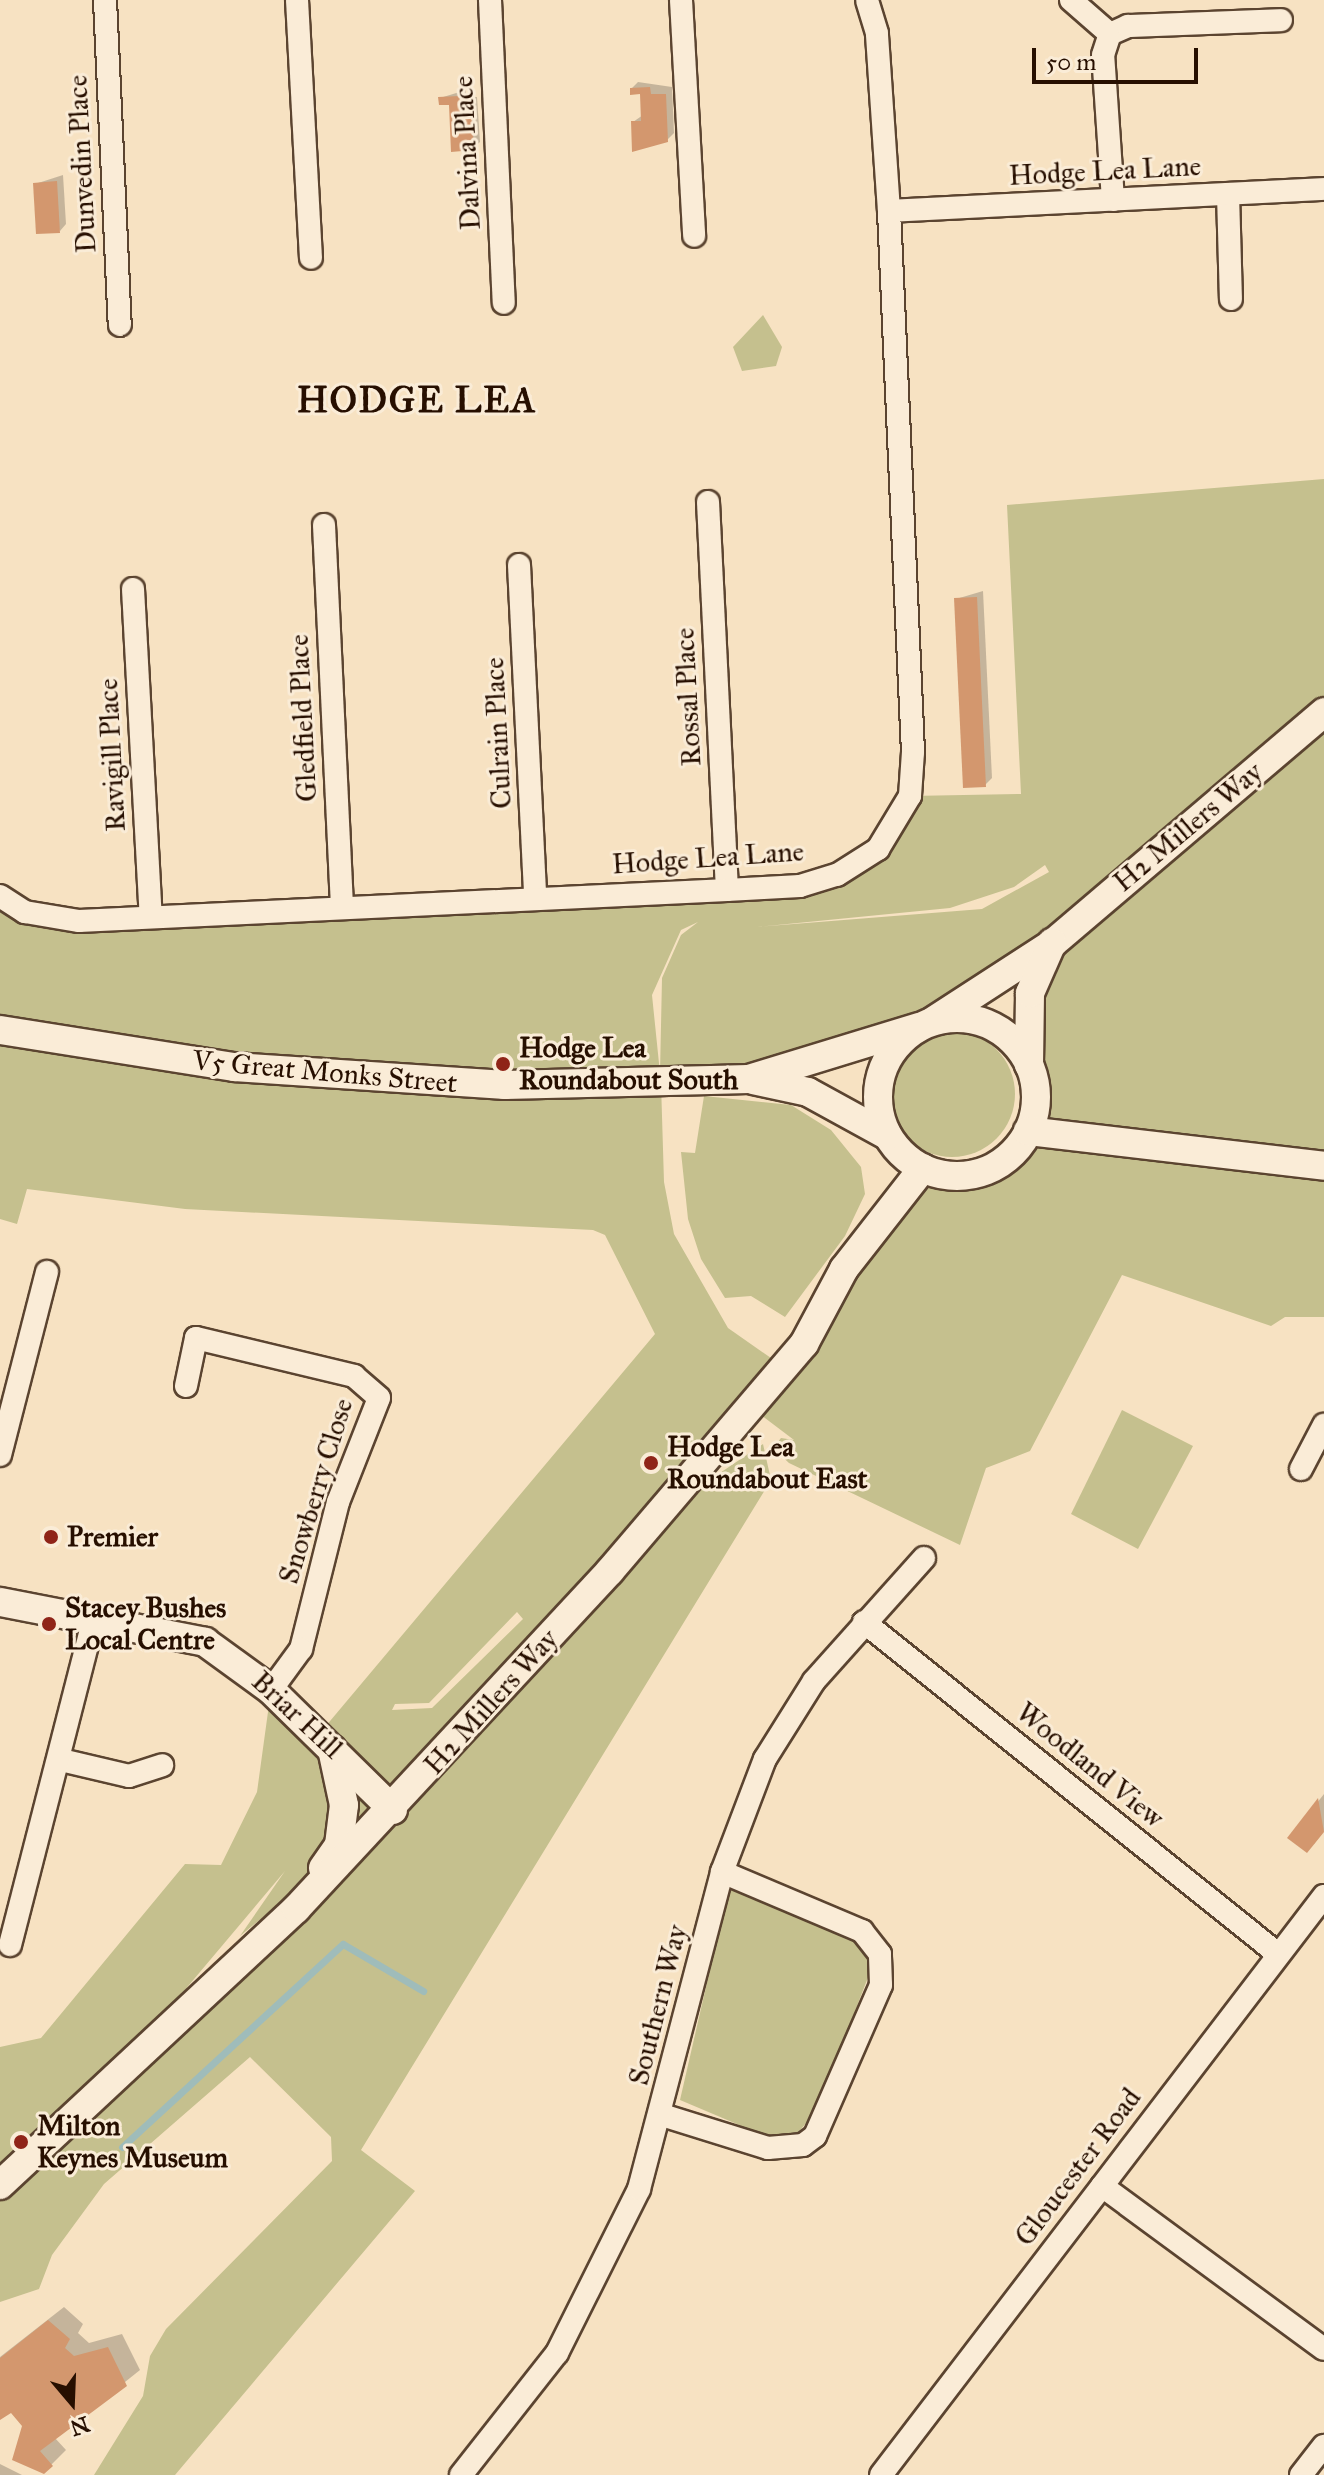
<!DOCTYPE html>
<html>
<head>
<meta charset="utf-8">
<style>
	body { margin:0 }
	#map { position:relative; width:1324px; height:2475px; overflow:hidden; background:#f7e2c2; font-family:"IM FELL Great Primer",serif }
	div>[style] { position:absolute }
	.green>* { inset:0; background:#c5c08e }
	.round { border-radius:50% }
	.shadow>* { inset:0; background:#0003 }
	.stream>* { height:7px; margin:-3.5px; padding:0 3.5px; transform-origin:3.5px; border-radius:3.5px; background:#9fbcba }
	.building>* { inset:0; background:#d3976e }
	.roads { filter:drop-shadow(2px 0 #5b4430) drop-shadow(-2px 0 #5b4430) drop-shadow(0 2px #5b4430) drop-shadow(0 -2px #5b4430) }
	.minor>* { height:22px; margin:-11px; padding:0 11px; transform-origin:11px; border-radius:11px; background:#faecd7 }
	.tertiary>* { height:28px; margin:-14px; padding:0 14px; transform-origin:14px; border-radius:14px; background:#faecd7 }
	.tertiary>.ring { margin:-14px; padding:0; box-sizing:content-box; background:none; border:28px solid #faecd7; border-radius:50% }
	.dots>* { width:22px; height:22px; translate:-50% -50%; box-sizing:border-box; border:4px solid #faecd7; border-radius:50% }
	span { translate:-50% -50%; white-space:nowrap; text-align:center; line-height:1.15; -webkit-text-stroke:6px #faecd7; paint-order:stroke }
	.street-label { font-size:28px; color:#270f00 }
	.poi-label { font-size:28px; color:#270f00; font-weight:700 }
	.left { translate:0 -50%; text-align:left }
	.district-label { font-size:36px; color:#270f00; font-weight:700; letter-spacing:2px }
	.north { position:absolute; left:32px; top:2363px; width:80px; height:80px; -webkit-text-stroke:6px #faecd7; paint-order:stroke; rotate:161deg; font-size:22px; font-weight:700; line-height:32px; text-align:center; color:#270f00 }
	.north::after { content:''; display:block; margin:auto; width:28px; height:36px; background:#270f00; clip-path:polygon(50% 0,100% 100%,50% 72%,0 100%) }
	.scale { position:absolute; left:1032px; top:48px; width:166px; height:36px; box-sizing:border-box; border:4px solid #270f00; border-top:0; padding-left:10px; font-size:24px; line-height:28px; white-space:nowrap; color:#270f00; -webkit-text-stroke:6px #faecd7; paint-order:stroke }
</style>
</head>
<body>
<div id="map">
	<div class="green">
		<div style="clip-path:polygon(763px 315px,782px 347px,776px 366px,742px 371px,733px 347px)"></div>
		<div style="clip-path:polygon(evenodd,1324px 479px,1324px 1317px,1285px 1317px,1271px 1326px,1122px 1275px,1030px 1451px,986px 1468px,960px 1545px,789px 1463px,773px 1448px,781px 1438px,794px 1440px,749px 1406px,688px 1479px,714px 1477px,763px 1444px,771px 1480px,361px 2150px,415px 2191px,175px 2475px,94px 2475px,143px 2396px,150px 2356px,166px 2329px,332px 2161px,331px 2137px,250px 2057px,104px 2184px,52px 2255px,39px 2289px,0 2302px,0 2047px,41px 2038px,185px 1864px,221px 1865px,257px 1792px,271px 1690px,320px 1733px,655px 1334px,605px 1235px,593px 1230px,185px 1209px,27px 1189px,17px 1224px,0 1219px,0 896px,25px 912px,800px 886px,864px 861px,910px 796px,1021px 794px,1007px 505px,1324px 479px,1045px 865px,1049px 872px,982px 909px,757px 927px,950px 908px,1014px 887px,1045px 865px,1324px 479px,698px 922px,681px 935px,662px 978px,660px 1073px,652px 995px,681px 930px,698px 922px,1324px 479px,1046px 958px,1029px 1065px,1036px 1103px,1018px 1146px,974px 1174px,923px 1168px,781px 1365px,728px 1328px,674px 1234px,664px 1182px,661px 1083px,749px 1079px,1046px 958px,1324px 479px,517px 1612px,523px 1619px,432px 1708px,392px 1710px,395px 1704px,429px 1703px,517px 1612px,1324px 479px,384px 1817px,77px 2118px,285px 1871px,240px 1936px,384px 1817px)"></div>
		<div class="round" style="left:889px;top:1031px;width:126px;height:126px"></div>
		<div style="clip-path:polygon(704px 1096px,791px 1105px,831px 1130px,861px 1167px,865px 1194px,845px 1236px,785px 1317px,751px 1296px,725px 1298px,701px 1259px,688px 1219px,681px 1152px,695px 1153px)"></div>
		<div style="clip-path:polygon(1122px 1410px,1193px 1446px,1138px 1549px,1071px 1514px)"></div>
		<div style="clip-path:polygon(729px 1887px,864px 1942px,872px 1967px,817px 2110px,797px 2134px,772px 2139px,680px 2100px)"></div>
	</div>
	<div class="shadow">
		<div style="clip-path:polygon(638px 82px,672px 87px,674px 133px,667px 140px,633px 122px,643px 115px,642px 92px,632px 88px)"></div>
		<div style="clip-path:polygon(466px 90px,466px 98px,477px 97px,480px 142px,473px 148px,450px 102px,440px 98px)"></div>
		<div style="clip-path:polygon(63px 175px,66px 224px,60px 231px,35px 184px)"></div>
		<div style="clip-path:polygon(983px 591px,992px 778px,985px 785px,956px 599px)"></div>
		<div style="clip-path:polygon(1324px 1794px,1324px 1831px,1314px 1844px,1290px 1837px)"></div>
		<div style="clip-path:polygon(64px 2307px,83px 2324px,78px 2333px,89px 2343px,122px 2334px,140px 2370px,55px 2438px,66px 2450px,44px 2472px,14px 2459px,24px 2425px,12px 2411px,0 2415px,0 2357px)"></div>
		<div style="clip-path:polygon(0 2464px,22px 2475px,0 2475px)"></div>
	</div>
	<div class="stream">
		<div style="left:122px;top:2147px;width:300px;rotate:-42.6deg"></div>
		<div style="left:343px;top:1944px;width:93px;rotate:30.4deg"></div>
	</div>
	<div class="building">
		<div style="clip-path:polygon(650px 87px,651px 94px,666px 94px,668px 142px,632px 152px,631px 121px,641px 121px,640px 94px,630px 95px,630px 88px)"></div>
		<div style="clip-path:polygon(460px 96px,460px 104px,471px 103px,474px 150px,451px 152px,449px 105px,439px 105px,438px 97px)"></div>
		<div style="clip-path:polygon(57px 181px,60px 233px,36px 234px,33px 183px)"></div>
		<div style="clip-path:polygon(977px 597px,986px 787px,963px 788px,954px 598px)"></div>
		<div style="clip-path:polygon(1318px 1798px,1324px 1832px,1307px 1853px,1287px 1838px)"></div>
		<div style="clip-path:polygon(48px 2320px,70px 2339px,65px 2348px,74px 2356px,108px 2347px,127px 2386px,40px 2451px,53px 2466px,44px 2474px,12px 2460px,22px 2426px,11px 2413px,0 2420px,0 2358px)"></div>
	</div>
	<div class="roads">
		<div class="minor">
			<div style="left:105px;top:0;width:325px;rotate:87.4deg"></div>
			<div style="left:297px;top:0;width:258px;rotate:86.9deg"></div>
			<div style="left:490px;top:0;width:303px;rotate:87.4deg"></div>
			<div style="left:681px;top:0;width:236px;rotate:86.8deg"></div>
			<div style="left:1071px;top:0;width:52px;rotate:41.1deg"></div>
			<div style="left:1228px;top:194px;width:105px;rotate:88.4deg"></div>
			<div style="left:1113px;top:200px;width:145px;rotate:-93.9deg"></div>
			<div style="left:1103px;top:55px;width:22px;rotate:-72deg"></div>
			<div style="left:1110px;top:34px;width:20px;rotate:-24deg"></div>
			<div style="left:1128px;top:26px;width:153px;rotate:-2.2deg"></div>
			<div style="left:889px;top:211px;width:436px;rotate:-2.9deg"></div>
			<div style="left:708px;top:502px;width:388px;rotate:87.2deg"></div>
			<div style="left:324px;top:525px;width:383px;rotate:87.3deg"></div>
			<div style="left:519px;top:565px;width:333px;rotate:87.2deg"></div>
			<div style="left:133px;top:589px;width:328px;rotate:86.9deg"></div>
			<div style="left:0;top:896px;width:30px;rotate:33deg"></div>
			<div style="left:25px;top:912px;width:55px;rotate:9.5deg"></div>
			<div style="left:79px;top:921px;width:649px;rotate:-2.74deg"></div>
			<div style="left:727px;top:890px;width:73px;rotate:-3.1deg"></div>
			<div style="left:800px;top:886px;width:39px;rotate:-17deg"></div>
			<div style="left:837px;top:875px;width:49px;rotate:-32.4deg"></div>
			<div style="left:878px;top:849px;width:62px;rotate:-58.9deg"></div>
			<div style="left:910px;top:796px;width:44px;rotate:-86.1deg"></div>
			<div style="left:913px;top:752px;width:542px;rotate:-92.54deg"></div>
			<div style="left:889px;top:211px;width:178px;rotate:-93.9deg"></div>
			<div style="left:877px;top:33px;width:34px;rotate:-107deg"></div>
			<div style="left:186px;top:1386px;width:49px;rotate:-78.2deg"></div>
			<div style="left:196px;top:1338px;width:163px;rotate:13.5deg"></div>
			<div style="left:354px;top:1376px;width:33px;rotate:41deg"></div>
			<div style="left:379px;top:1398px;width:112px;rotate:111.5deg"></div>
			<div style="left:338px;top:1502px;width:152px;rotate:104.1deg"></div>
			<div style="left:301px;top:1649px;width:51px;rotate:126.2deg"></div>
			<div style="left:0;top:1455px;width:189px;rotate:-75.6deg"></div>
			<div style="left:1301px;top:1469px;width:50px;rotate:-62.4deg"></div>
			<div style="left:864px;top:1622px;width:531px;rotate:38.73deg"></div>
			<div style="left:61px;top:1760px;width:70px;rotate:13.2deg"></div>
			<div style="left:129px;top:1776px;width:35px;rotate:-18deg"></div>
			<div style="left:10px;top:1945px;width:337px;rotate:-75.6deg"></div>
			<div style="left:662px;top:2115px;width:111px;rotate:17.3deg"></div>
			<div style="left:768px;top:2148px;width:35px;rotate:-5deg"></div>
			<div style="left:803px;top:2145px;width:15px;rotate:-37deg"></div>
			<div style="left:815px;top:2136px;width:165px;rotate:-66.4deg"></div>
			<div style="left:881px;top:1985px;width:31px;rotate:-92deg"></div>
			<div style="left:880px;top:1954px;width:29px;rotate:-128deg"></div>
			<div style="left:862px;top:1931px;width:152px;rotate:-157.1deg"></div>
			<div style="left:1102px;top:2186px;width:275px;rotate:36.3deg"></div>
			<div style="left:461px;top:2475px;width:155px;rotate:-51.8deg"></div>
			<div style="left:557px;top:2353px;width:183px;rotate:-63.4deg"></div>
			<div style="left:639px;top:2189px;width:328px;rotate:-75.3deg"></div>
			<div style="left:722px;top:1872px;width:121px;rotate:-69.2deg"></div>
			<div style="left:765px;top:1759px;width:92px;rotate:-57.9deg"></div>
			<div style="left:814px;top:1681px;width:165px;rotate:-48.2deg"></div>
			<div style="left:881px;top:2475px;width:729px;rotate:-52.58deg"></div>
			<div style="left:1301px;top:2475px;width:37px;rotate:-52deg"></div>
		</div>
		<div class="tertiary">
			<div class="ring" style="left:878px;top:1018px;width:130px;height:130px"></div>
			<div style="left:933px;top:1021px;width:143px;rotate:-33deg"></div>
			<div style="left:1053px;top:943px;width:356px;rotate:-40.4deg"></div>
			<div style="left:0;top:1030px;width:237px;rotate:9deg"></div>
			<div style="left:234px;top:1067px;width:272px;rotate:3.8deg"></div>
			<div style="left:505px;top:1085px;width:244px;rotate:-1.4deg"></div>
			<div style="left:749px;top:1079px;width:178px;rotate:-17deg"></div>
			<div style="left:1029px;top:1065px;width:72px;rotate:-89.2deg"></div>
			<div style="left:1030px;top:993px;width:55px;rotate:-66.3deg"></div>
			<div style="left:753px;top:1080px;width:56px;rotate:12.3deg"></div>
			<div style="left:808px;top:1092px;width:91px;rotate:28.8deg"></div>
			<div style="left:1028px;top:1131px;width:298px;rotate:6.7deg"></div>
			<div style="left:0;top:1602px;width:209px;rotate:11deg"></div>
			<div style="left:205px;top:1642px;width:82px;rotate:36deg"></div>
			<div style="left:271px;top:1690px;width:171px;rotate:44.5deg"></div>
			<div style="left:323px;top:1868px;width:28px;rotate:-55deg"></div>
			<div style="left:339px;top:1845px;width:40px;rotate:-82.9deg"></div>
			<div style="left:344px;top:1805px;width:57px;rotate:-102.1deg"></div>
			<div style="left:0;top:2185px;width:405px;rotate:-43deg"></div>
			<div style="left:296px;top:1909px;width:461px;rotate:-47.1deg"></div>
			<div style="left:610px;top:1571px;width:299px;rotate:-49.5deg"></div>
			<div style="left:804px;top:1344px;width:85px;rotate:-61.9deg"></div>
			<div style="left:844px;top:1269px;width:128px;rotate:-52deg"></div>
		</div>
	</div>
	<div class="dots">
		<div style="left:503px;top:1064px;background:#8f2418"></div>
		<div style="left:651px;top:1463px;background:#8f2418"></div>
		<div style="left:51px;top:1537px;background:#8f2418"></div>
		<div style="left:49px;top:1624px;background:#8f2418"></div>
		<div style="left:21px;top:2142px;background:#8f2418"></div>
	</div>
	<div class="street-label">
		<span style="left:467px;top:153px;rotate:-93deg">Dalvina Place</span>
		<span style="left:82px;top:164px;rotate:-93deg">Dunvedin Place</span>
		<span style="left:1105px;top:171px;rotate:-3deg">Hodge Lea Lane</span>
		<span style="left:688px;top:697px;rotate:-93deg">Rossal Place</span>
		<span style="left:303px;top:718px;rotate:-93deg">Gledfield Place</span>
		<span style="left:498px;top:733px;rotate:-93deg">Culrain Place</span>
		<span style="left:112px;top:755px;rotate:-93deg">Ravigill Place</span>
		<span style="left:1188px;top:827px;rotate:-40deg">H2 Millers Way</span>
		<span style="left:708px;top:858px;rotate:-4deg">Hodge Lea Lane</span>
		<span style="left:325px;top:1072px;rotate:5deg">V5 Great Monks Street</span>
		<span style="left:316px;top:1491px;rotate:-73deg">Snowberry Close</span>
		<span style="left:491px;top:1702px;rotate:-48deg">H2 Millers Way</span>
		<span style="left:297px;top:1715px;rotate:43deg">Briar Hill</span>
		<span style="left:1090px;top:1765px;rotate:39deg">Woodland View</span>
		<span style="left:658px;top:2005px;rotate:-76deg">Southern Way</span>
		<span style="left:1078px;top:2167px;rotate:-53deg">Gloucester Road</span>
	</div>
	<div class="poi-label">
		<span class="left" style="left:519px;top:1064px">Hodge Lea<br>Roundabout South</span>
		<span class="left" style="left:667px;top:1463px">Hodge Lea<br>Roundabout East</span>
		<span class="left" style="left:67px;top:1537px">Premier</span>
		<span class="left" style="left:65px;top:1624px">Stacey Bushes<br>Local Centre</span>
		<span class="left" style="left:37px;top:2142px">Milton<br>Keynes Museum</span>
	</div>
	<div class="district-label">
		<span style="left:417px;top:401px">HODGE LEA</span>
	</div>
	<div class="north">N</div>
	<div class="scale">50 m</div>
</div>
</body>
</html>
